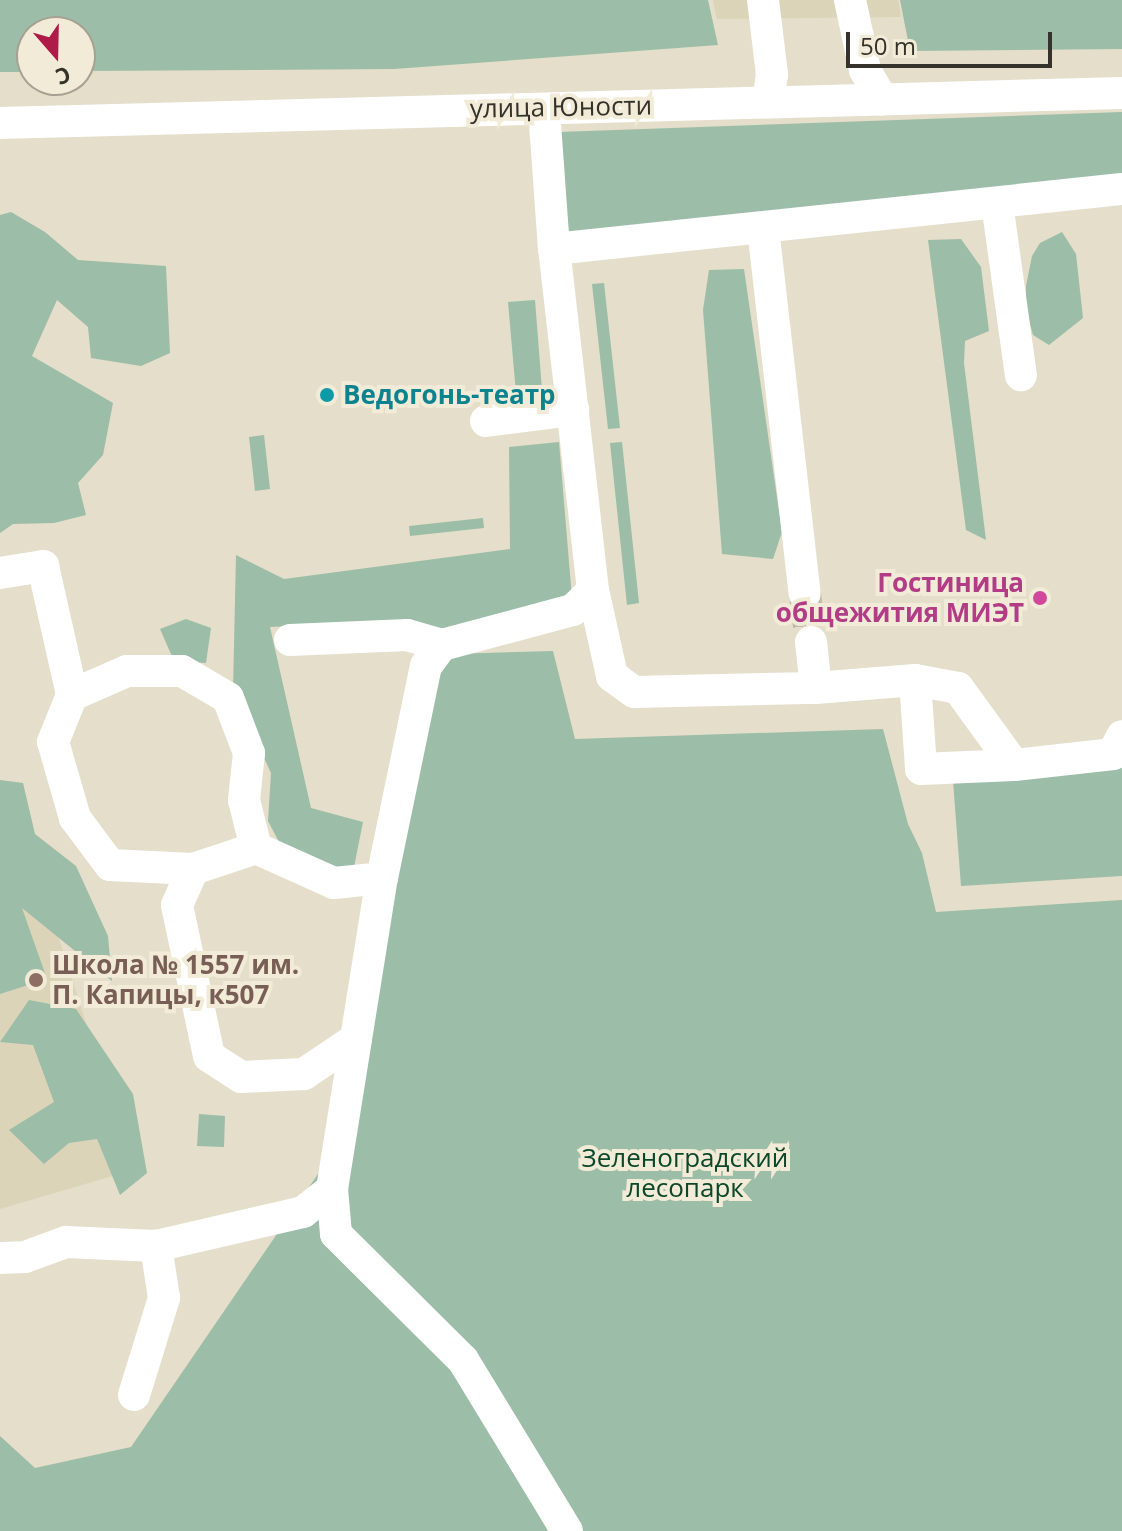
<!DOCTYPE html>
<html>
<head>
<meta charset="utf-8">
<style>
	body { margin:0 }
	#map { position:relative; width:1122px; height:1531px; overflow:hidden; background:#e4deca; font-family:"Open Sans",sans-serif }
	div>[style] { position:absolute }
	.built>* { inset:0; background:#dcd4b8 }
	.green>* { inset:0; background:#9cbda7 }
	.minor-tunnel>* { height:32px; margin-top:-16px; transform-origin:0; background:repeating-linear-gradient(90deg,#c1bcaa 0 32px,transparent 0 48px) }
	.minor>* { height:32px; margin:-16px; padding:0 16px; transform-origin:16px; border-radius:16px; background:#fff }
	.dots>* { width:22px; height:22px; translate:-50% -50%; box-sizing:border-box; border:4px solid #f2ebd7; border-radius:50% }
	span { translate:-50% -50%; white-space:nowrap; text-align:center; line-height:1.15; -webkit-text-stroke:8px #f2ebd7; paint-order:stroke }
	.street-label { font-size:26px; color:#34322a }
	.culture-label { font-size:26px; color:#0d838f; font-weight:700 }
	.left { translate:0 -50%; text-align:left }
	.hotel-label { font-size:26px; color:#b23c85; font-weight:700 }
	.right { translate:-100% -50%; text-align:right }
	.education-label { font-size:26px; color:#785e54; font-weight:700 }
	.park-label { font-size:26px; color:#0b4729 }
	.north { position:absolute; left:16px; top:16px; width:80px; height:80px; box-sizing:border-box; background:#f2ebd7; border:2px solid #a6a192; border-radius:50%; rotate:160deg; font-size:22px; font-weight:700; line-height:32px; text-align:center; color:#34322a }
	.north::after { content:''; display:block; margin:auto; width:28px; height:36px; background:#ae1b49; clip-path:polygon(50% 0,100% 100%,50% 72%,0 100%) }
	.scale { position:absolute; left:846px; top:32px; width:206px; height:36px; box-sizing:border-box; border:4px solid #34322a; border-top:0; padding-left:10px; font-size:24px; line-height:28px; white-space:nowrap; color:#34322a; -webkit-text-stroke:6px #f2ebd7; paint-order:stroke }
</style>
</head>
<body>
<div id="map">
	<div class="built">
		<div style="clip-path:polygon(713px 0,898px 0,901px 17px,717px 19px)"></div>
		<div style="clip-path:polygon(11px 788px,133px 1170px,0 1209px,0 791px)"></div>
	</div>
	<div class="green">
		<div style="clip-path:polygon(0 0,708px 0,718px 45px,394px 69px,80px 71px,80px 32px,32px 32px,32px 72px,0 72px)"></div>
		<div style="clip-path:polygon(900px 0,1122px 0,1122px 49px,910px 51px)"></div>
		<div style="clip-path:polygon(1122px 112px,1122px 180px,569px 236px,559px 132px)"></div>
		<div style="clip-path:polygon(11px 212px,45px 232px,78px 260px,166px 266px,170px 353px,141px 366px,91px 358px,88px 327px,57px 300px,32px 356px,113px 403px,103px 455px,78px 483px,86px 515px,54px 523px,13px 524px,0 533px,0 215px)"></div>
		<div style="clip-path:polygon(1062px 232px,1076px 254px,1083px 318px,1049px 345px,1033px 335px,1026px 309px,1026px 286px,1032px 256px,1040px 243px)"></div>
		<div style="clip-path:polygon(961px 239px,981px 267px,989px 331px,965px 341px,964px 363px,986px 540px,966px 530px,928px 240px)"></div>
		<div style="clip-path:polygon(744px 269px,782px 532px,773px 559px,722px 554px,703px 310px,709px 270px)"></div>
		<div style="clip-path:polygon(604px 283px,620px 428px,608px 429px,592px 284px)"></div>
		<div style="clip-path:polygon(535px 300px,542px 390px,516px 393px,508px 302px)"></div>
		<div style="clip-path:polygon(264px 435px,270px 489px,255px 491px,249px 437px)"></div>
		<div style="clip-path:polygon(559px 442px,572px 598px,447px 633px,394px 621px,270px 627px,311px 808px,363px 822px,354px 867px,331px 871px,279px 842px,268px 821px,271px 773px,233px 690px,236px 555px,284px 579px,510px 549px,509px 447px)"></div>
		<div style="clip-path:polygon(622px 442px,639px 603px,627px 605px,610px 443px)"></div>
		<div style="clip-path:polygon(483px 518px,484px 528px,410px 536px,409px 526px)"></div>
		<div style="clip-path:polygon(186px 619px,211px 628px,206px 663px,174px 661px,160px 629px)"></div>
		<div style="clip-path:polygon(553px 651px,575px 739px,883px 729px,908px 824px,922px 853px,936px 912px,1122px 900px,1122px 1531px,0 1531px,0 1436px,35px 1468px,131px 1447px,320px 1171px,417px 655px)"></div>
		<div style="clip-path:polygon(1122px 768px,1122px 876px,961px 886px,953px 781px)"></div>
		<div style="clip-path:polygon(0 780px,23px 783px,35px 834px,76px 866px,108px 936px,112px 981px,22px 908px,47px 979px,0 994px)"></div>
		<div style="clip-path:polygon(29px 1000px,76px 1009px,133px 1094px,147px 1173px,120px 1195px,97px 1139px,69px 1143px,44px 1164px,9px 1130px,54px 1102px,33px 1045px,0 1042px)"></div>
		<div style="clip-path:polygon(199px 1114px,225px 1116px,224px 1147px,197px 1146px)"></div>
	</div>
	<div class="minor-tunnel">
		<div style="left:805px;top:594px;width:48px;rotate:82.9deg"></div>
	</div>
	<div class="minor">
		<div style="left:763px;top:0;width:75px;rotate:83.1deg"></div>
		<div style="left:772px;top:74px;width:28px;rotate:98deg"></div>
		<div style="left:850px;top:0;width:72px;rotate:77.9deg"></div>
		<div style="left:865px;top:70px;width:34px;rotate:60deg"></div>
		<div style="left:0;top:123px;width:1122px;rotate:-1.53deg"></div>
		<div style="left:997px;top:203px;width:174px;rotate:82.1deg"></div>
		<div style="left:763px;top:228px;width:368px;rotate:83.5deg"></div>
		<div style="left:554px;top:249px;width:571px;rotate:-6.03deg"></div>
		<div style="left:486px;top:421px;width:88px;rotate:-7.2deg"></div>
		<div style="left:0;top:573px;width:44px;rotate:-9.2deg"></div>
		<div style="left:43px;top:566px;width:132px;rotate:77.3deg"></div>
		<div style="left:593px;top:590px;width:88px;rotate:77.5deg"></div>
		<div style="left:612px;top:676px;width:27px;rotate:36deg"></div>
		<div style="left:634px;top:692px;width:182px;rotate:-1.3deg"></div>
		<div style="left:816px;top:688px;width:99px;rotate:-4.6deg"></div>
		<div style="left:915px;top:680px;width:44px;rotate:10.5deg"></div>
		<div style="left:958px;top:688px;width:95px;rotate:54deg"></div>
		<div style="left:1014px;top:765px;width:100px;rotate:-6.3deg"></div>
		<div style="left:1113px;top:754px;width:20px;rotate:-63deg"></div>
		<div style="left:290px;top:640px;width:117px;rotate:-2.4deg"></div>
		<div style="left:407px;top:635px;width:36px;rotate:16deg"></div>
		<div style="left:811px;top:642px;width:46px;rotate:83.8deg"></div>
		<div style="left:915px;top:680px;width:89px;rotate:86.1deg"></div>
		<div style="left:921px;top:769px;width:93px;rotate:-2.5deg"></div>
		<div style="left:193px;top:869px;width:83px;rotate:-177.2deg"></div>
		<div style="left:110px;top:865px;width:59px;rotate:-126.7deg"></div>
		<div style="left:75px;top:818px;width:79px;rotate:-106.1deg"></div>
		<div style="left:53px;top:742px;width:51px;rotate:-68deg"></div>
		<div style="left:72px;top:695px;width:60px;rotate:-23.6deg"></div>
		<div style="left:127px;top:671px;width:55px"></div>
		<div style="left:182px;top:671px;width:53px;rotate:30.4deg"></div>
		<div style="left:228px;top:698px;width:59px;rotate:69.1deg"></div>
		<div style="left:249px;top:753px;width:47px;rotate:96.1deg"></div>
		<div style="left:244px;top:800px;width:49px;rotate:76deg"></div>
		<div style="left:356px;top:1039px;width:63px;rotate:146.1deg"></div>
		<div style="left:304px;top:1074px;width:63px;rotate:177.3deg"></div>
		<div style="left:241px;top:1077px;width:38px;rotate:-147deg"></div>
		<div style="left:209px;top:1056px;width:154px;rotate:-102deg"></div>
		<div style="left:177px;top:905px;width:39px;rotate:-66deg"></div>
		<div style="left:193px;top:869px;width:66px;rotate:-18.4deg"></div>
		<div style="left:256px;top:848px;width:85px;rotate:24.2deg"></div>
		<div style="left:334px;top:883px;width:48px;rotate:-5.9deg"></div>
		<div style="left:332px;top:1189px;width:45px;rotate:84.9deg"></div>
		<div style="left:336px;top:1234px;width:179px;rotate:44.8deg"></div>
		<div style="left:463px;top:1360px;width:200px;rotate:58.7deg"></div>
		<div style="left:0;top:1258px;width:25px;rotate:-2deg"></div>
		<div style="left:25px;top:1257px;width:44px;rotate:-20.1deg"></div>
		<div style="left:66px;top:1242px;width:90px;rotate:2.5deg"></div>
		<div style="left:156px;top:1246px;width:151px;rotate:-13deg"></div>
		<div style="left:303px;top:1212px;width:37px;rotate:-38deg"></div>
		<div style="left:332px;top:1189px;width:315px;rotate:-80.9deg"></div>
		<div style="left:382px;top:878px;width:217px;rotate:-78.3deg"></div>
		<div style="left:426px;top:666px;width:26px;rotate:-53deg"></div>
		<div style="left:442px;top:645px;width:136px;rotate:-15deg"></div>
		<div style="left:573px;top:610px;width:28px;rotate:-45deg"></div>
		<div style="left:593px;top:590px;width:343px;rotate:-96.5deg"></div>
		<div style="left:554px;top:249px;width:140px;rotate:-94.1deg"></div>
		<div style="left:134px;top:1395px;width:102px;rotate:-72.8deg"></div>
		<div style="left:164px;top:1298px;width:53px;rotate:-98.7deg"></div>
	</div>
	<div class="dots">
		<div style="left:327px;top:395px;background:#0f9aa8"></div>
		<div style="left:1040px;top:598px;background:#d1479c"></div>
		<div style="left:36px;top:980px;background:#8d6e63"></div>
	</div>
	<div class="street-label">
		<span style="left:561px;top:107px;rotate:-1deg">улица Юности</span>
	</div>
	<div class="culture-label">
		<span class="left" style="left:343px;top:395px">Ведогонь-театр</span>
	</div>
	<div class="hotel-label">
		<span class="right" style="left:1024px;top:598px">Гостиница<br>общежития МИЭТ</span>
	</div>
	<div class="education-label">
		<span class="left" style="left:52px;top:980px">Школа № 1557 им.<br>П. Капицы, к507</span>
	</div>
	<div class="park-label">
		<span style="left:685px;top:1173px">Зеленоградский<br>лесопарк</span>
	</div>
	<div class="north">С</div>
	<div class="scale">50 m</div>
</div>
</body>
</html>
